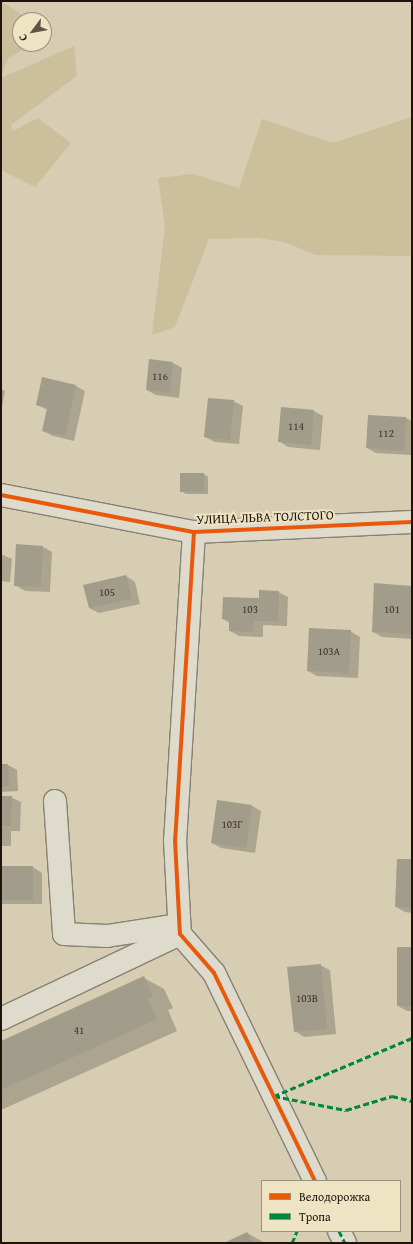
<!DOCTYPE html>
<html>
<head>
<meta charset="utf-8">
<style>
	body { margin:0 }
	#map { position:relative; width:413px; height:1244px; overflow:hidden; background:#d6cdb3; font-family:"Gentium Book Plus",serif }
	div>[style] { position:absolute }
	.green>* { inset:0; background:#ccbf9c }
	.shadow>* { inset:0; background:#0003 }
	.building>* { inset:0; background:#a29c8a }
	.roads { filter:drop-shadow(1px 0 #878172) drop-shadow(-1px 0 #878172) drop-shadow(0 1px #878172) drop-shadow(0 -1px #878172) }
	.minor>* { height:22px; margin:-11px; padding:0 11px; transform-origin:11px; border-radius:11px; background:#dedbcd }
	.quiet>* { height:3px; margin-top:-1.5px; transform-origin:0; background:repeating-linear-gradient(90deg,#00873e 0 6px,transparent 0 9px) }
	.cycleway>* { height:4px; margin:-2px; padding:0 2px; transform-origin:2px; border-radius:2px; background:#e8590c }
	span { translate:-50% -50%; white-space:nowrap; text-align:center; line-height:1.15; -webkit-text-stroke:4px #eee4c4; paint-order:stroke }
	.number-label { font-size:11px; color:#40352c }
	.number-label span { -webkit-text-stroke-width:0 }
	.street-label { font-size:13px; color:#20130c }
	.frame { position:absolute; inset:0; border:2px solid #20130c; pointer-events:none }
	.legend { position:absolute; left:261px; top:1180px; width:140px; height:52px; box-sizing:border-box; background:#eee4c4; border:1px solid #9c907a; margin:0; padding:5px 7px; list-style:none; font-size:12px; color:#20130c }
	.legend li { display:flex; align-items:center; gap:8px; height:20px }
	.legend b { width:20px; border:1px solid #9c907a }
	.north { position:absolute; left:12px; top:12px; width:40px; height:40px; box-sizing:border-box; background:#eee4c4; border:1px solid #9c907a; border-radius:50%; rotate:238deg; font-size:11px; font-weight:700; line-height:16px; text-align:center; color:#20130c }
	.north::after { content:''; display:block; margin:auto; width:14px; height:18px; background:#605446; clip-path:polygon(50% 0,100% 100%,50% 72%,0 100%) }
</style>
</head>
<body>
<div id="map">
	<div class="green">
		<div style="clip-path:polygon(1px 1px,29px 20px,20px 20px,20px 44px,31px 44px,8px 59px,1px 76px)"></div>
		<div style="clip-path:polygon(74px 46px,77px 76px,11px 125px,13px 131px,38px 118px,71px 143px,35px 187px,1px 170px,1px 78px)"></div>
		<div style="clip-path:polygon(412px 117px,412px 256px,316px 255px,284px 242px,258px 238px,209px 239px,175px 327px,152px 335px,165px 226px,158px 178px,193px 174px,239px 188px,262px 119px,333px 143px)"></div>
	</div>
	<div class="shadow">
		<div style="clip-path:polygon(150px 361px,173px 363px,182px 368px,179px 398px,156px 395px,147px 390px)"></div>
		<div style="clip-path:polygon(76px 386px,85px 391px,74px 441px,53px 436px,43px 431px,48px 410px,37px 405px)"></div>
		<div style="clip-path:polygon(1px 389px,5px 391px,1px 412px)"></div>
		<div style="clip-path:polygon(233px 401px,243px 406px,239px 444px,215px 442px,205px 437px)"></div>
		<div style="clip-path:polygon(282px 408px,314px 411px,323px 416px,320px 450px,288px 447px,279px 441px)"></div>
		<div style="clip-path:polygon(406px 418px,412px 421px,412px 455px,376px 453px,367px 448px)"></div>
		<div style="clip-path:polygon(204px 474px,208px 477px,208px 494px,186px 494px,181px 491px)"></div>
		<div style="clip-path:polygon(43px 547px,52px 552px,50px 592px,25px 591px,15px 585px)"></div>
		<div style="clip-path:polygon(1px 554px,12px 559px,10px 582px,1px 581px)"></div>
		<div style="clip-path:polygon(126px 576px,135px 582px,140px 604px,99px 613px,89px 608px)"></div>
		<div style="clip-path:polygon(412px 587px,412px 639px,382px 637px,373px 632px)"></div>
		<div style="clip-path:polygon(278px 592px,288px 597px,287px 626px,263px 625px,263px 637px,239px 636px,230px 631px,230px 623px,223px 619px)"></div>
		<div style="clip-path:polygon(350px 631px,360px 637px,358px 678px,317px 676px,308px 671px)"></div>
		<div style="clip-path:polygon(1px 765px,8px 765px,17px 770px,18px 791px,1px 792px)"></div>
		<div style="clip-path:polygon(1px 797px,11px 797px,21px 802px,20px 831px,11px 831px,11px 846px,1px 846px)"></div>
		<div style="clip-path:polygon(252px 806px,261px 811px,255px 853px,221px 848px,212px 843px)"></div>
		<div style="clip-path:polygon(412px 860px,412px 913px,405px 912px,396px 907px)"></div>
		<div style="clip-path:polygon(1px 867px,33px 867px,42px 873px,42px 904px,1px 904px)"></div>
		<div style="clip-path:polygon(412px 948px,412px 1011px,407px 1011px,398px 1006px)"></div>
		<div style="clip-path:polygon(320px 965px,330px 970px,336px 1034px,304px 1037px,295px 1031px)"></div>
		<div style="clip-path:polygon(144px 978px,164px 989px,173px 1008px,168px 1010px,177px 1031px,1px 1110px,1px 1042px)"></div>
		<div style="clip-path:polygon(247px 1233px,265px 1243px,227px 1243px)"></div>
	</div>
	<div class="building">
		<div style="clip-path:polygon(149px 359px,173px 362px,170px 393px,146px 390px)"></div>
		<div style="clip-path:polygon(42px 377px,76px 385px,65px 436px,42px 431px,47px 408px,36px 405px)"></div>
		<div style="clip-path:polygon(208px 398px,234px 400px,230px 440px,204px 437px)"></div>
		<div style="clip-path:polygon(281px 407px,314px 410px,311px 445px,278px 442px)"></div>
		<div style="clip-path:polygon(368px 415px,406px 417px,404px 451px,366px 448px)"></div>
		<div style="clip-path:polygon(180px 473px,204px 473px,204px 492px,180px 492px)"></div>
		<div style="clip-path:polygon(16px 544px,43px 546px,41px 587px,14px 586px)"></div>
		<div style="clip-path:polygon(126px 575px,132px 599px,89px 608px,83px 585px)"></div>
		<div style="clip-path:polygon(374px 583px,412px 586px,412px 634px,372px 632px)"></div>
		<div style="clip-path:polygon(259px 590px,279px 591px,278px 621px,254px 621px,253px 632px,229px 631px,229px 620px,222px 619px,223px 597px,259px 598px)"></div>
		<div style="clip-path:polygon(309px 628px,351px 630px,349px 673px,307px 671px)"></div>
		<div style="clip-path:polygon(1px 764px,8px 764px,9px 786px,1px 787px)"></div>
		<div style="clip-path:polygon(1px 796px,12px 796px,11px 826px,1px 826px)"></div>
		<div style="clip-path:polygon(217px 800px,252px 805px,246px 848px,211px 843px)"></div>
		<div style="clip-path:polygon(397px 859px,412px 859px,412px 908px,395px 907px)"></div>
		<div style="clip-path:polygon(1px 866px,33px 866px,33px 900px,1px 900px)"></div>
		<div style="clip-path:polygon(397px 947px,412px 947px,412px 1006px,397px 1006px)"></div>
		<div style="clip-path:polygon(321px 964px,327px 1029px,294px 1032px,287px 967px)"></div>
		<div style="clip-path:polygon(144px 976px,153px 997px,148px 999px,157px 1019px,1px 1090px,1px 1041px)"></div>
		<div style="clip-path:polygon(247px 1232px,253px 1243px,224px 1243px)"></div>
	</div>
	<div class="roads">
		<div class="minor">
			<div style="left:1px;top:495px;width:197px;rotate:10.9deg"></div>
			<div style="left:194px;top:532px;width:218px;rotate:-2.6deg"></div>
			<div style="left:194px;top:532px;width:309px;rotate:93.5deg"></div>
			<div style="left:175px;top:840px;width:94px;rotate:87deg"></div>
			<div style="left:180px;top:934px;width:52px;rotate:48.9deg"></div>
			<div style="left:214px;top:973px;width:231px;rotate:64.1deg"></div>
			<div style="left:55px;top:801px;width:133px;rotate:86.1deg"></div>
			<div style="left:64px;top:934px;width:43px;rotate:2.7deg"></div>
			<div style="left:107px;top:936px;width:73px;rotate:-8.7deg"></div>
			<div style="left:1px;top:1019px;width:198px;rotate:-25.4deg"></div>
			<div style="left:339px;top:1231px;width:13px;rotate:63deg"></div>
		</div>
	</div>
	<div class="quiet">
		<div style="left:412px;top:1038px;width:150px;rotate:157.2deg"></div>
		<div style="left:274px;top:1096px;width:73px;rotate:11deg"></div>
		<div style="left:346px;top:1110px;width:48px;rotate:-16.9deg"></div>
		<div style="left:392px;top:1096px;width:21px;rotate:14deg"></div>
		<div style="left:339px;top:1231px;width:13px;rotate:63deg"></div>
		<div style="left:292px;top:1243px;width:13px;rotate:-67deg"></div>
	</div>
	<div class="cycleway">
		<div style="left:1px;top:495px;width:197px;rotate:10.9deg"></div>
		<div style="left:194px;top:532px;width:218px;rotate:-2.6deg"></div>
		<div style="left:194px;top:532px;width:309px;rotate:93.5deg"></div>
		<div style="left:175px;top:840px;width:94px;rotate:87deg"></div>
		<div style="left:180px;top:934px;width:52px;rotate:48.9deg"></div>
		<div style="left:214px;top:973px;width:231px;rotate:64.1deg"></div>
	</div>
	<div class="number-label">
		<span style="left:160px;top:376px">116</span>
		<span style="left:296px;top:426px">114</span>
		<span style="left:386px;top:433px">112</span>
		<span style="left:107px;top:592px">105</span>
		<span style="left:250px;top:609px">103</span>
		<span style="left:392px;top:609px">101</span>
		<span style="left:329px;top:651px">103А</span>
		<span style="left:232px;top:824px">103Г</span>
		<span style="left:307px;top:998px">103В</span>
		<span style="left:79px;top:1030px">41</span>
	</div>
	<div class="street-label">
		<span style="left:265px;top:518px;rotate:-2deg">УЛИЦА ЛЬВА ТОЛСТОГО</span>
	</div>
	<div class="frame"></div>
	<ul class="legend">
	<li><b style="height:5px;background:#e8590c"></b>Велодорожка</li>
	<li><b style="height:5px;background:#00873e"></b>Тропа</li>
	</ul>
	<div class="north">С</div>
</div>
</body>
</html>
